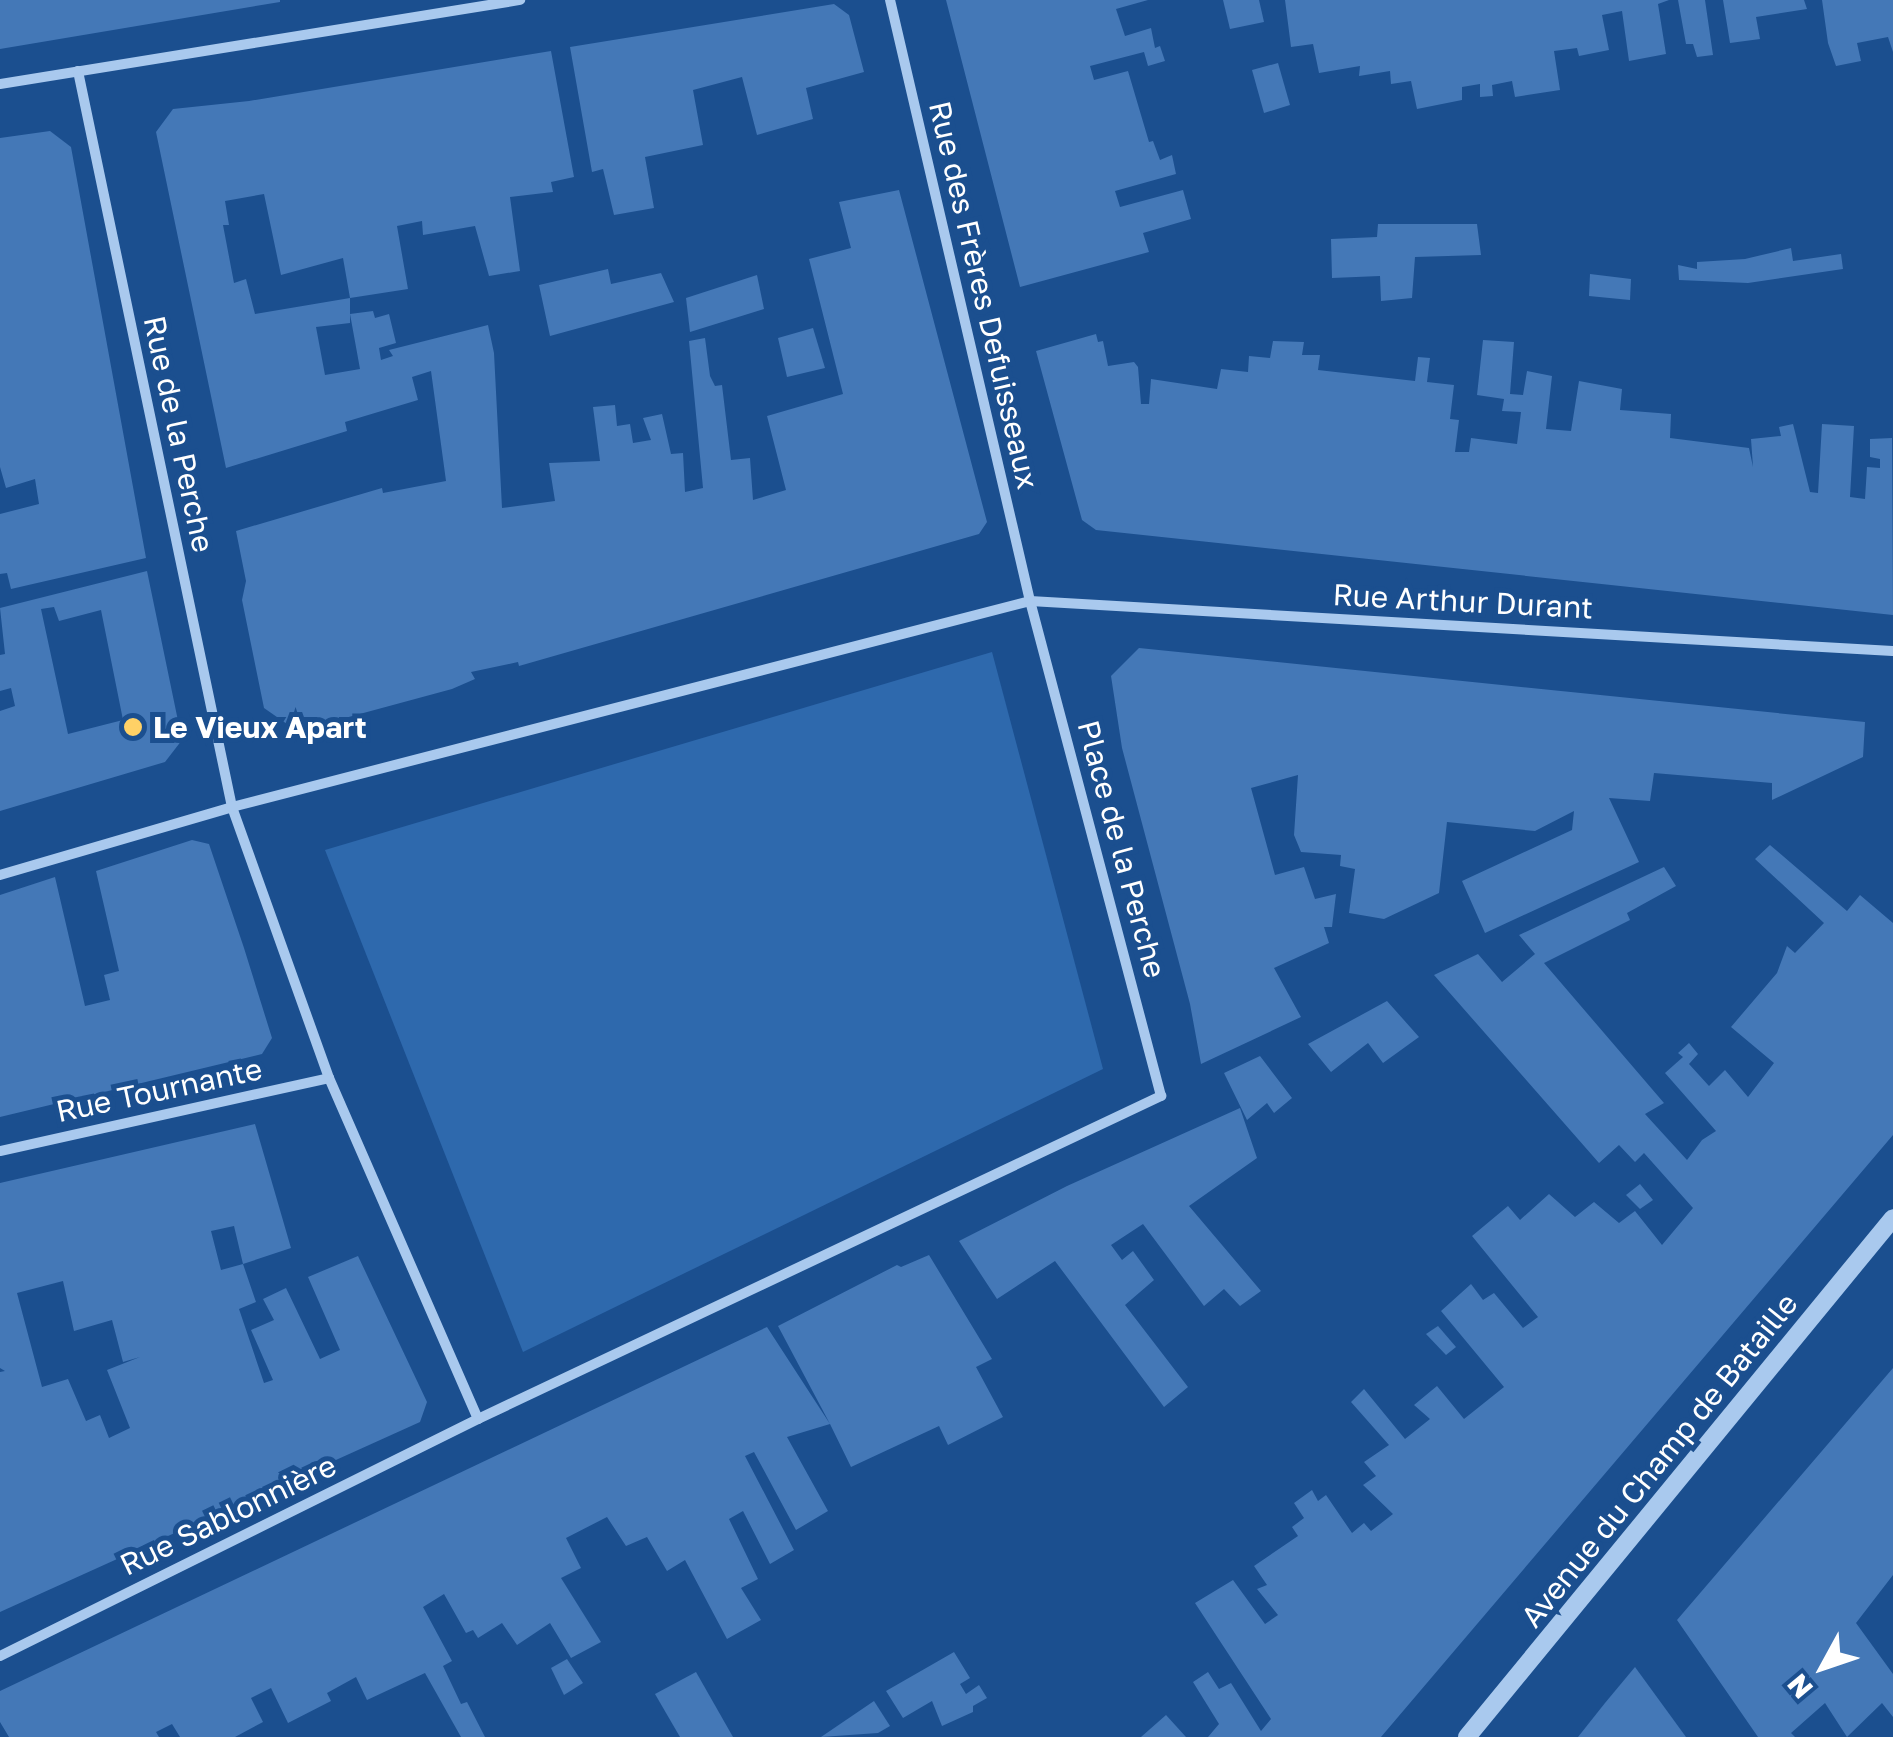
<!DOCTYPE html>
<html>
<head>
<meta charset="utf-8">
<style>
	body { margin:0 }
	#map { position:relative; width:1893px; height:1737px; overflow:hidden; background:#1b4f8f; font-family:"Golos Text",sans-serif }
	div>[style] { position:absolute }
	.green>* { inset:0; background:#2e69ad }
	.building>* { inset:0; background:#4478b7 }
	.minor>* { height:10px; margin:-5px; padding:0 5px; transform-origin:5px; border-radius:5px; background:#a9c9ee }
	.tertiary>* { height:18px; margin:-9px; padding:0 9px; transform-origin:9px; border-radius:9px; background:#a9c9ee }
	.dots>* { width:28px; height:28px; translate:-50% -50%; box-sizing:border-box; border:5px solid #1b4f8f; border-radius:50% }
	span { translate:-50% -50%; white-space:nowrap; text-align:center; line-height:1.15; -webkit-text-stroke:10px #1b4f8f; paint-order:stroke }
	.street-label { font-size:30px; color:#fff }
	.poi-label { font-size:30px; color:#fff; font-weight:700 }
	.left { translate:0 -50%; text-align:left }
	.north { position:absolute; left:1773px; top:1617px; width:100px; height:100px; -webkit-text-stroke:8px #1b4f8f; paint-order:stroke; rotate:230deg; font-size:28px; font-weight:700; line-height:40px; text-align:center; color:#fff }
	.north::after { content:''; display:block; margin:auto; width:35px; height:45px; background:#fff; clip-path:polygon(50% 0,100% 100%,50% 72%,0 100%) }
</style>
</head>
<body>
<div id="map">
	<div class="green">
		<div style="clip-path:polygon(992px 652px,1103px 1069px,523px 1352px,325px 850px)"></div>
	</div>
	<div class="building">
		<div style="clip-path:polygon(0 0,280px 0,280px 2px,0 49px)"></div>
		<div style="clip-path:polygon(946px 0,1148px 0,1116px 9px,1125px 36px,1151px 28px,1155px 48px,1160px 46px,1165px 61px,1148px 66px,1144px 52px,1090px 66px,1094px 80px,1128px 71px,1149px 142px,1153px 141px,1160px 160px,1172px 155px,1176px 174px,1115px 191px,1120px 207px,1183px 190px,1191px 219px,1143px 233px,1149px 252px,1020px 287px)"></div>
		<div style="clip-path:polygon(1223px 0,1259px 0,1264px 22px,1230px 29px)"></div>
		<div style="clip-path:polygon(1285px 0,1669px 0,1658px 4px,1666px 54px,1629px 61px,1622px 11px,1602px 15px,1609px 50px,1579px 56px,1577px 48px,1554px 51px,1560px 90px,1515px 97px,1512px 81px,1492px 85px,1493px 96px,1480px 97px,1480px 84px,1462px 87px,1462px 100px,1417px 109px,1411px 81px,1391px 84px,1390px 71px,1359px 76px,1360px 66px,1319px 73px,1313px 44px,1291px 47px)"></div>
		<div style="clip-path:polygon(1678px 0,1705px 0,1713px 55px,1697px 57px,1693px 44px,1686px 44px)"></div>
		<div style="clip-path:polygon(1723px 0,1804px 0,1807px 9px,1756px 17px,1760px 39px,1730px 43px)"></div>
		<div style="clip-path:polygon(1822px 0,1893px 0,1893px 52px,1888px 37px,1857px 43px,1861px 61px,1836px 66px,1828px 43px)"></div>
		<div style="clip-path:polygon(834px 4px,849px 15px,864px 72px,806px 88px,813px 119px,757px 135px,742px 77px,693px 90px,703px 145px,645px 157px,654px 208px,614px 215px,603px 169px,592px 172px,570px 47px)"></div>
		<div style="clip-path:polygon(551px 51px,574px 177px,551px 182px,553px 192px,510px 197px,520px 271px,489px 276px,475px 226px,423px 235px,422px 221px,397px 226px,408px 289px,350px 298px,343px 258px,281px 275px,264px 194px,225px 201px,229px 225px,223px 225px,234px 283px,246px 279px,255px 314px,350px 298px,350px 323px,316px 327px,325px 375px,360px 369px,350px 314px,373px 311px,375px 318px,389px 314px,396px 343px,379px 348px,381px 360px,393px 356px,389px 350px,488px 325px,494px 353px,502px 508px,555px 501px,549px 463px,600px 461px,593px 407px,615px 405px,617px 426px,630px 424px,633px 443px,651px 440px,643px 418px,662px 414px,671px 454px,683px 453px,685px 492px,703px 488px,689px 341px,705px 338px,710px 376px,715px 386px,722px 385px,731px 460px,750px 458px,753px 500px,786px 490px,767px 416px,843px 394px,809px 259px,851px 248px,839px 202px,899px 190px,987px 522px,979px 534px,519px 666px,518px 662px,471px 672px,475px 679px,452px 689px,297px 731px,264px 708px,242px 600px,246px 581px,236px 531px,382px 488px,383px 493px,446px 481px,431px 371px,412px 377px,418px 400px,345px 422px,347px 431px,226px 468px,156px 132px,173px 109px,249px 101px)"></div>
		<div style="clip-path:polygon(1278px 63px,1290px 105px,1264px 113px,1252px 70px)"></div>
		<div style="clip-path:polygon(50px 131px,71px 147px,146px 558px,11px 589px,7px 573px,0 574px,0 514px,39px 504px,35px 479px,6px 488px,0 467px,0 138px)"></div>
		<div style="clip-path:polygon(1378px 224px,1477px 224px,1481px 255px,1415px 257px,1412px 298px,1381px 301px,1380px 276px,1332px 278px,1331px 239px,1377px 237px)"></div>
		<div style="clip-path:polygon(1791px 248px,1793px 261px,1841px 254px,1843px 269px,1748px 283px,1679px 280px,1678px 265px,1697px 269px,1697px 262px,1745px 259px)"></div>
		<div style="clip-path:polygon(608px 269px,611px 284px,661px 273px,674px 302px,550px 336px,539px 285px)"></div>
		<div style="clip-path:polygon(1590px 274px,1631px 279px,1630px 300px,1589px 296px)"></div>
		<div style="clip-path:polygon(757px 275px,764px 309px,690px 332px,686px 298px)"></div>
		<div style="clip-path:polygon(813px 328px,825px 368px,787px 377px,778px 338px)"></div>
		<div style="clip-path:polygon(1096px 334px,1098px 342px,1103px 341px,1108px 366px,1134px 362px,1138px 367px,1141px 404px,1149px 404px,1151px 379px,1217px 389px,1221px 369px,1248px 372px,1249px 356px,1270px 358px,1273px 341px,1304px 342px,1302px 355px,1320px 355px,1318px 370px,1415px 381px,1418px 357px,1430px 358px,1427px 382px,1454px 385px,1450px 419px,1459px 420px,1455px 452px,1469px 452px,1471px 438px,1517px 444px,1521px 412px,1502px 411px,1504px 399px,1477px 395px,1483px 340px,1514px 342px,1510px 394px,1523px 395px,1527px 371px,1552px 376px,1546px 429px,1571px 431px,1579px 381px,1622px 389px,1620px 410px,1671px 414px,1670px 438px,1749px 448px,1753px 467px,1751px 439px,1781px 436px,1779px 427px,1793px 424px,1810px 492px,1818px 493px,1822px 424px,1854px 426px,1850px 497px,1865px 499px,1867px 467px,1880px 468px,1880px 459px,1870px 457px,1870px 439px,1892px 438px,1893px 615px,1096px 530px,1082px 520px,1036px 351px)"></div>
		<div style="clip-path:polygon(evenodd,147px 571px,182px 740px,165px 762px,0 811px,0 711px,15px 706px,11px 688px,0 691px,0 655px,5px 654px,0 608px,147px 571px,54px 607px,59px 621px,101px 610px,123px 720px,68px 734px,41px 609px,54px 607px)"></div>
		<div style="clip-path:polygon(1139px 648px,1865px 722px,1863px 757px,1772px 800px,1772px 783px,1654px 773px,1650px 801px,1609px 798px,1639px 862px,1485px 933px,1462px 881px,1572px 830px,1574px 811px,1535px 831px,1447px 822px,1439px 893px,1384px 919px,1349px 913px,1355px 869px,1340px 866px,1341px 855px,1301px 852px,1294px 835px,1298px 775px,1251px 788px,1275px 875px,1304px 867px,1315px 899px,1336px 894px,1332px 927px,1324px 927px,1329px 943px,1274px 968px,1301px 1017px,1201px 1064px,1190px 1004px,1122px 748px,1111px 676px)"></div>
		<div style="clip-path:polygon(192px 840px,209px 844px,244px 948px,272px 1038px,262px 1054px,0 1117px,0 895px,55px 877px,85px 1006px,110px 1000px,104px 975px,119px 971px,96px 871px)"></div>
		<div style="clip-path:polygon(1770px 845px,1847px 911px,1860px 895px,1893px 923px,1893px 1135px,1381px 1737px,1208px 1737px,1219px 1724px,1193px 1682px,1208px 1672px,1219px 1689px,1231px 1683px,1261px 1731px,1271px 1719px,1195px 1603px,1233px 1580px,1265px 1624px,1278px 1615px,1257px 1589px,1267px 1585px,1254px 1566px,1298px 1536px,1292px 1527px,1304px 1518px,1294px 1503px,1312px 1490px,1318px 1501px,1326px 1495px,1352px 1533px,1364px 1523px,1371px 1531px,1393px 1514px,1363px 1485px,1376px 1476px,1364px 1462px,1389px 1445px,1351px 1402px,1364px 1389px,1405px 1439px,1430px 1419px,1414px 1405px,1437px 1386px,1464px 1419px,1504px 1387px,1441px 1311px,1471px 1284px,1483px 1300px,1494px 1293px,1523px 1328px,1538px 1317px,1472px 1236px,1508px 1206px,1520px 1220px,1549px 1194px,1575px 1217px,1594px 1202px,1619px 1223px,1635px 1211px,1662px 1245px,1693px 1208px,1644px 1153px,1635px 1162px,1619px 1145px,1599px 1163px,1434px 975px,1478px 954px,1502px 982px,1535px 954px,1519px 935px,1664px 867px,1676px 886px,1627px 913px,1630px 920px,1544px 963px,1664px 1103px,1645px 1114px,1687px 1160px,1702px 1140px,1716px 1131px,1665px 1073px,1683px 1057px,1678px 1053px,1689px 1043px,1698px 1054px,1689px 1064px,1709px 1086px,1725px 1070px,1748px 1097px,1774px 1063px,1731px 1027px,1777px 973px,1787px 946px,1795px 953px,1824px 923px,1755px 859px)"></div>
		<div style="clip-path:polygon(1387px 1001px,1419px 1037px,1383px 1063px,1368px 1043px,1331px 1072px,1308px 1044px)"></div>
		<div style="clip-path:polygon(1260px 1056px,1292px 1098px,1274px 1113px,1267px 1103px,1247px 1120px,1224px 1073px)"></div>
		<div style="clip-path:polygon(1240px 1108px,1257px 1158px,1189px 1206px,1261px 1291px,1240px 1306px,1224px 1289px,1204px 1306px,1143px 1224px,1111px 1245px,1122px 1260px,1133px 1251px,1154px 1280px,1125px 1305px,1188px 1387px,1164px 1407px,1055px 1261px,997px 1299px,959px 1241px,1067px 1186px)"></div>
		<div style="clip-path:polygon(evenodd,255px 1124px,291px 1248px,243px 1264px,234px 1226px,211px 1231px,221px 1270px,243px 1264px,256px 1302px,239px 1309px,264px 1383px,273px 1380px,251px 1330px,274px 1320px,263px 1299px,286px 1288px,320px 1359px,340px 1350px,308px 1277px,358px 1256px,427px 1402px,420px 1422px,0 1612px,0 1372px,5px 1371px,0 1368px,0 1183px,255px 1124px,63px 1281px,74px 1331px,112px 1320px,123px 1362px,140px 1357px,107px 1370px,130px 1428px,109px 1438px,100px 1415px,86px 1421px,68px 1379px,42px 1387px,17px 1293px,63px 1281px)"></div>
		<div style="clip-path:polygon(1640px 1184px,1653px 1200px,1640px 1209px,1626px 1195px)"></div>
		<div style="clip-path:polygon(929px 1255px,992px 1359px,976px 1367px,1003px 1417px,948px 1445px,939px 1426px,851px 1467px,830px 1424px,787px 1437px,828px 1511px,796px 1530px,754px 1452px,745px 1456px,794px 1550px,770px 1564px,743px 1511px,729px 1519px,758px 1579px,741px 1588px,761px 1620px,727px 1639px,685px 1560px,667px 1571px,647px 1537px,626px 1546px,607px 1517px,566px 1538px,581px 1568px,561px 1578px,601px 1642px,571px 1658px,550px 1623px,517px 1645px,502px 1623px,478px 1638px,473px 1630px,466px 1633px,444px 1594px,423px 1607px,452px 1661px,443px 1666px,461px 1704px,467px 1702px,485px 1737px,461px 1737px,425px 1673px,367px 1700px,356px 1677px,327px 1693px,331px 1701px,288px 1723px,271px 1688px,251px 1698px,263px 1722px,235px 1737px,180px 1737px,172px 1724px,156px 1732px,159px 1737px,9px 1737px,0 1722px,0 1691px,767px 1327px,830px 1424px,778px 1326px,897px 1265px,901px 1267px)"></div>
		<div style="clip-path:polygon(1438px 1326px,1456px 1347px,1446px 1355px,1426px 1334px)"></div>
		<div style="clip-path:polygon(1893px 1368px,1893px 1575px,1856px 1623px,1893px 1674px,1893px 1717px,1882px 1703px,1847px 1737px,1825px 1703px,1791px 1733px,1795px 1737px,1758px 1737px,1677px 1620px)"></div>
		<div style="clip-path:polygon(954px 1652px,970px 1678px,960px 1684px,966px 1694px,979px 1685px,987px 1698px,973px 1706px,973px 1712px,942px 1726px,932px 1701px,903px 1718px,886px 1691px)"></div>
		<div style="clip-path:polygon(567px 1659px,583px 1683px,564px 1695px,551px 1668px)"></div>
		<div style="clip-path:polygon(1635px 1667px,1686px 1737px,1578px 1737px,1605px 1703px)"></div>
		<div style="clip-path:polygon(696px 1672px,733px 1737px,680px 1737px,655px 1694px)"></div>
		<div style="clip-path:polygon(874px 1701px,890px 1726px,878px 1733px,821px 1737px)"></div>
		<div style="clip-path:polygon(1166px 1715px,1186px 1737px,1141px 1737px)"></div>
	</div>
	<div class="minor">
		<div style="left:0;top:84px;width:527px;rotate:-9.18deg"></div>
		<div style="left:0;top:875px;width:242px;rotate:-16.3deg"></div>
		<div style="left:232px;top:807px;width:752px;rotate:-101.82deg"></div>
		<div style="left:0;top:1151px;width:337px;rotate:-12.5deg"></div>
		<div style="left:478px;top:1419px;width:372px;rotate:-113.6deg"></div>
		<div style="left:329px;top:1078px;width:288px;rotate:-109.7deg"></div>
		<div style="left:232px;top:807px;width:824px;rotate:-14.47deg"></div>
		<div style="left:1030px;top:601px;width:864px;rotate:3.32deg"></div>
		<div style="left:0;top:1656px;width:534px;rotate:-26.37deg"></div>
		<div style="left:478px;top:1419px;width:756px;rotate:-25.31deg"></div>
		<div style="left:1161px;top:1096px;width:512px;rotate:-104.82deg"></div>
		<div style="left:1030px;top:601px;width:617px;rotate:-103.11deg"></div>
	</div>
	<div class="tertiary">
		<div style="left:1467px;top:1737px;width:671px;rotate:-50.62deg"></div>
	</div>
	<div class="dots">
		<div style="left:133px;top:727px;background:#ffd166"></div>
	</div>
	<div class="street-label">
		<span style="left:984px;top:295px;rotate:77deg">Rue des Frères Defuisseaux</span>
		<span style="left:179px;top:434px;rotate:78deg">Rue de la Perche</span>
		<span style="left:1463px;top:601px;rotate:3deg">Rue Arthur Durant</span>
		<span style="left:1122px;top:849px;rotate:75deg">Place de la Perche</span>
		<span style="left:159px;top:1090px;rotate:-12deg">Rue Tournante</span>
		<span style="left:1659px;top:1460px;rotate:-51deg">Avenue du Champ de Bataille</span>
		<span style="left:228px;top:1515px;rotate:-26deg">Rue Sablonnière</span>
	</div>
	<div class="poi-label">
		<span class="left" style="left:153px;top:727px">Le Vieux Apart</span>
	</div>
	<div class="north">N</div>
</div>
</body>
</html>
